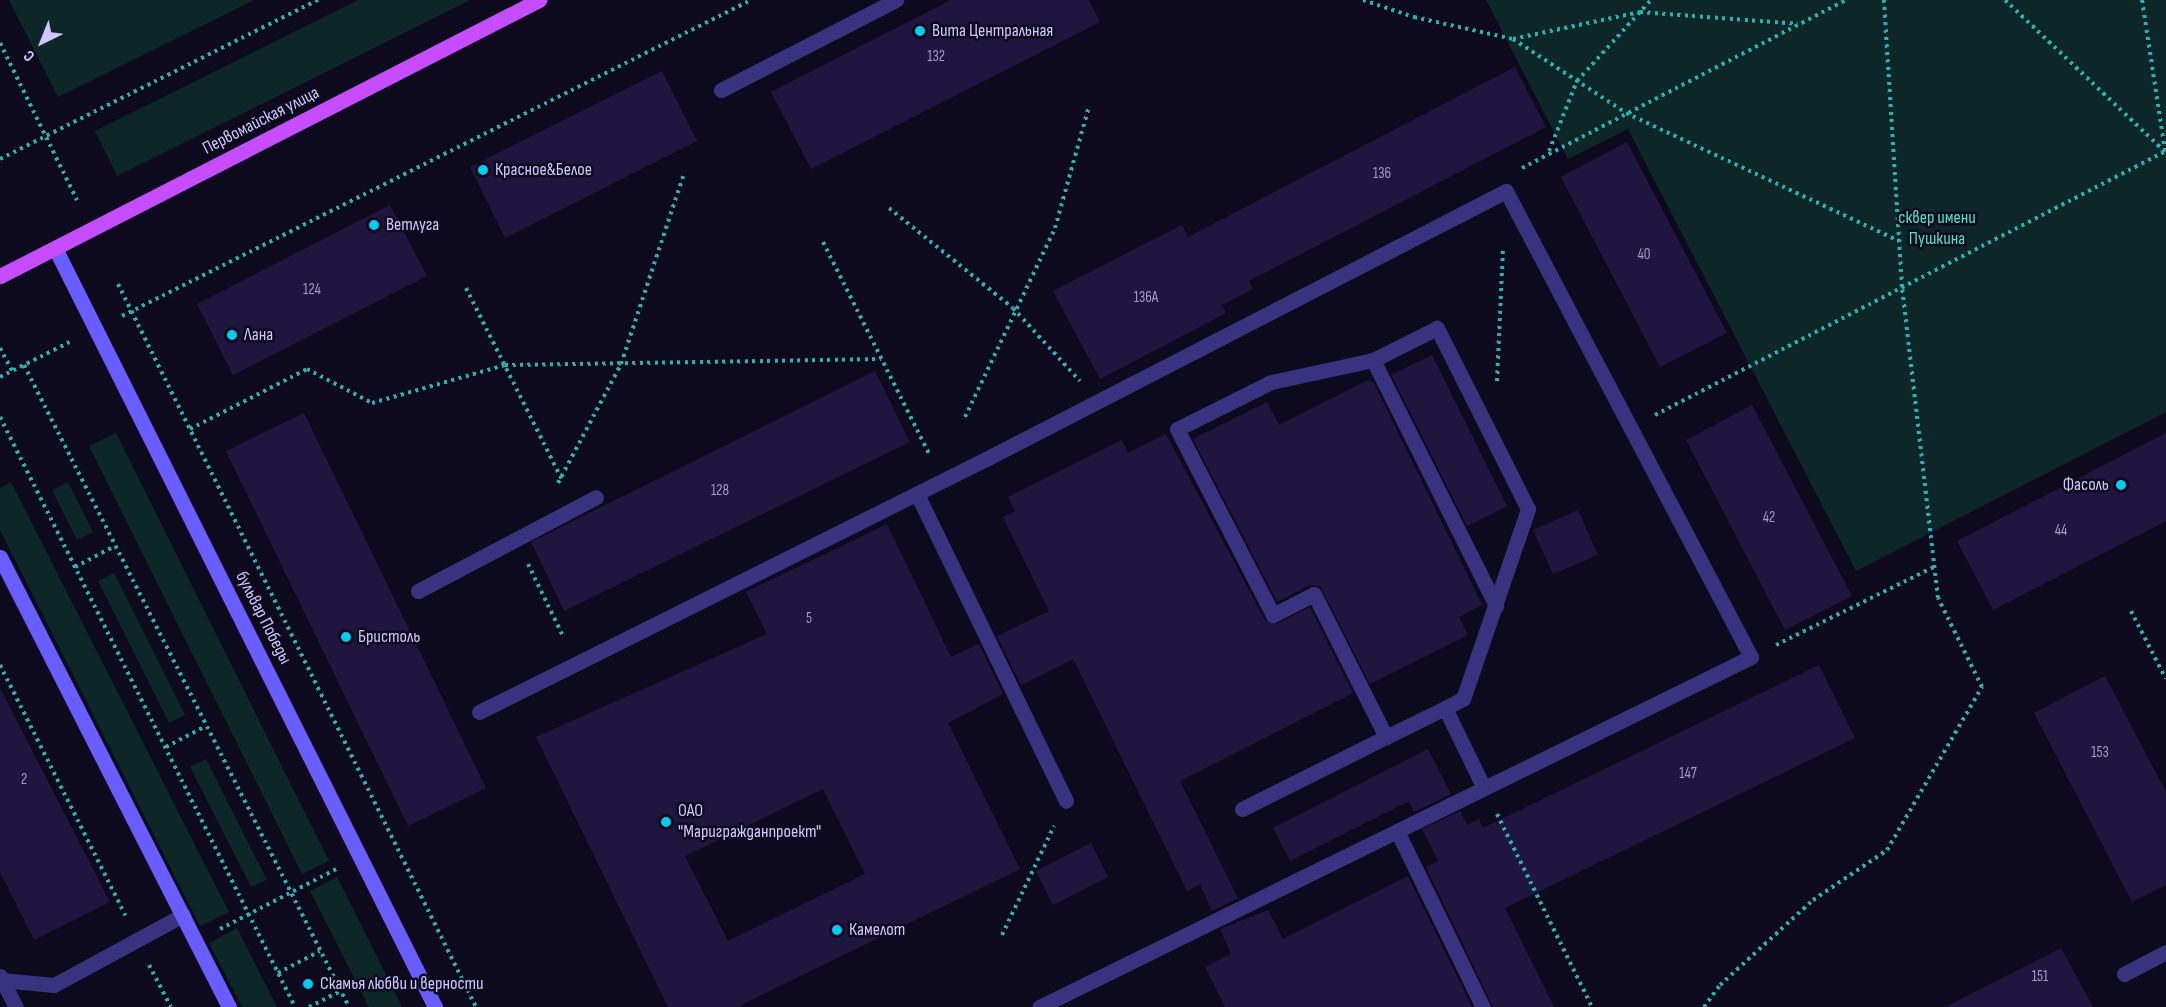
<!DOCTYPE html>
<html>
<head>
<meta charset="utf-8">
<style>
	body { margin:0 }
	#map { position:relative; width:2166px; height:1007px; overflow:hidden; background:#0e0a1d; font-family:"Sofia Sans Condensed",sans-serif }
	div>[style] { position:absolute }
	.green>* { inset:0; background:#0d2627 }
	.building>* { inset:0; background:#20153f }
	.path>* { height:4px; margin-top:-2px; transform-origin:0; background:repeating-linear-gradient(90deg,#25b4b3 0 3px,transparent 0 7.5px) }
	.lane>* { height:15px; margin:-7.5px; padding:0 7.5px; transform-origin:7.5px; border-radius:7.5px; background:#39327f }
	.secondary>* { height:15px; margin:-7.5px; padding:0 7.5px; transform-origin:7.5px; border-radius:7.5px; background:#6a5dff }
	.primary>* { height:15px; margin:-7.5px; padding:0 7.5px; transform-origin:7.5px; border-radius:7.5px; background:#c64dff }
	.dots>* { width:16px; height:16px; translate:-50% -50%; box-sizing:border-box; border:3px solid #0e0a1d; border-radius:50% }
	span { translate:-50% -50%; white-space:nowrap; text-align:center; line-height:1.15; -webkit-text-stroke:5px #0e0a1d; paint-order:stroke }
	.number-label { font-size:15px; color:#a39acf }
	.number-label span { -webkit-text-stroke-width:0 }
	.poi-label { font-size:18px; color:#cfc6ff }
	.left { translate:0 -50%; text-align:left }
	.right { translate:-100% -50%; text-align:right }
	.street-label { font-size:18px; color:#cfc6ff }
	.park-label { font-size:18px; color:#4be6c7 }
	.north { position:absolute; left:12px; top:12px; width:60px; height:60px; -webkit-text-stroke:4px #0e0a1d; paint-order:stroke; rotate:223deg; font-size:16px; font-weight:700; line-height:24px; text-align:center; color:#cfc6ff }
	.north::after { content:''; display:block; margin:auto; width:21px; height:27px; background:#cfc6ff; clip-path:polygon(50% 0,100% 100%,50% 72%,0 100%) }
</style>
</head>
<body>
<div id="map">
	<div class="green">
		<div style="clip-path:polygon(9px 0,254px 0,58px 97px)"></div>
		<div style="clip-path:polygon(358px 0,470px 0,117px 176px,95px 131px)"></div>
		<div style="clip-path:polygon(1486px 0,2166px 0,2166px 412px,1856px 571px,1628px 129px,1568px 159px)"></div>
		<div style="clip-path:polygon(116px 433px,329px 861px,302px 874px,89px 446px)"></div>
		<div style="clip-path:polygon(11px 482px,229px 912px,200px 926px,0 530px,0 488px)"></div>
		<div style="clip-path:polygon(68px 482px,93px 532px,77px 540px,52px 490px)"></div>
		<div style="clip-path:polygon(114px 573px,185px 715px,169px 723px,98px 581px)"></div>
		<div style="clip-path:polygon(206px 759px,267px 880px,251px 887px,190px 767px)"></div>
		<div style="clip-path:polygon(337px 877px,402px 1007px,369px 1007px,310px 891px)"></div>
		<div style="clip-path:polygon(237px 928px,277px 1007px,242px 1007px,209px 943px)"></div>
	</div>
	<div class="building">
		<div style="clip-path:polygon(951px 0,1089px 0,1100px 22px,811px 169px,771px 92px)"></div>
		<div style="clip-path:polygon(1515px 67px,1546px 127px,1249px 281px,1253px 289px,1222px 305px,1226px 313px,1100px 379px,1053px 291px,1182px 225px,1188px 237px)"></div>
		<div style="clip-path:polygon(662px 71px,697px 141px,505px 238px,470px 167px)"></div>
		<div style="clip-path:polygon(1627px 142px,1727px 333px,1660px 367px,1561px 177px)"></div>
		<div style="clip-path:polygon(390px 205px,427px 276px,233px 375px,197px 304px)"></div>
		<div style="clip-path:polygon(1432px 355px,1507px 506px,1467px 526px,1391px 375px)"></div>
		<div style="clip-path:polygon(875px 371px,910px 442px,564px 611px,531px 542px)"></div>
		<div style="clip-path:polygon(1368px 380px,1374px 383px,1482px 605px,1459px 617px,1468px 635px,1370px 684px,1320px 586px,1310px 585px,1277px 602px,1193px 439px,1267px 402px,1279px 425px)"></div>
		<div style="clip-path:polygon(1752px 405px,1852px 596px,1785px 630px,1686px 440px)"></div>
		<div style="clip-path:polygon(304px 413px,486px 788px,408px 826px,226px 451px)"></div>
		<div style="clip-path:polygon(2166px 433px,2166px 521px,1993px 610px,1957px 541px)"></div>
		<div style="clip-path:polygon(1166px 434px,1265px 620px,1277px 624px,1310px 607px,1353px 693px,1180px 781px,1238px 898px,1212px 911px,1200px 884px,1187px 891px,1073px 659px,1021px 685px,997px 636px,1049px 611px,1003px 517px,1015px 511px,1008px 497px,1122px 440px,1128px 453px)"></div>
		<div style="clip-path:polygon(1578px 510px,1598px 555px,1553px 574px,1533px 530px)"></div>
		<div style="clip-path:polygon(evenodd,887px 524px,951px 657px,979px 644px,1003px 694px,948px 723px,1020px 869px,737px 1007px,668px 1007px,536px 737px,767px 634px,746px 592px,887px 524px,823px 789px,865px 874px,728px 941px,685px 856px,823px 789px)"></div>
		<div style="clip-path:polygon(1819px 665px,1855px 738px,1505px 908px,1554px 1007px,1493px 1007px,1426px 867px,1438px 861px,1422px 829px,1460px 811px,1467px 825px,1479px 819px,1483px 828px)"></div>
		<div style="clip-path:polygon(2105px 676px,2166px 792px,2166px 885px,2132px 902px,2034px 713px)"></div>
		<div style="clip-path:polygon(0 688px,110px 902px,34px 940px,0 872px)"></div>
		<div style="clip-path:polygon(1428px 749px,1451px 794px,1414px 812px,1409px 801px,1290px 861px,1273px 828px)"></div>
		<div style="clip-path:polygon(1091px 843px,1108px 877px,1053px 905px,1036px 871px)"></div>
		<div style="clip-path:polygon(1408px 876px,1472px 1007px,1225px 1007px,1205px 967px,1231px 954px,1220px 929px,1268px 910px,1283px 939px)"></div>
		<div style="clip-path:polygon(2061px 948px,2093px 1007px,1945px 1007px)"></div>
	</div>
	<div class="path">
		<div style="left:1363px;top:0;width:54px;rotate:18.4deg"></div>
		<div style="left:1414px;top:17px;width:101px;rotate:12.5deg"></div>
		<div style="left:1513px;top:39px;width:135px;rotate:33.2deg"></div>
		<div style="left:1626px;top:113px;width:302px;rotate:25.1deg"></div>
		<div style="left:2005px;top:0;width:221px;rotate:43.5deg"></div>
		<div style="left:2142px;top:0;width:153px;rotate:81.3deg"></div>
		<div style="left:1513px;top:39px;width:130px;rotate:-12deg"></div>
		<div style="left:1640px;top:12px;width:158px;rotate:4.3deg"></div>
		<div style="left:0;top:43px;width:175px;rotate:63.9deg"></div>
		<div style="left:1549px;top:151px;width:75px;rotate:-68.2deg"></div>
		<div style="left:1577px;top:81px;width:110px;rotate:-47.6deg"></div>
		<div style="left:0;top:159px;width:356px;rotate:-26.6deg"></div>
		<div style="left:1522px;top:168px;width:365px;rotate:-27.4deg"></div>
		<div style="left:889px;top:208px;width:159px;rotate:38.9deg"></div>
		<div style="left:1013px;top:308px;width:99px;rotate:47.5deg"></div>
		<div style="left:823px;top:242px;width:239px;rotate:63.4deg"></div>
		<div style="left:118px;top:284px;width:807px;rotate:63.66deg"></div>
		<div style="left:466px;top:288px;width:215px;rotate:63.4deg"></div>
		<div style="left:122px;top:316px;width:704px;rotate:-26.67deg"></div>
		<div style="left:0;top:348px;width:26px;rotate:62deg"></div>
		<div style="left:24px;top:365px;width:720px;rotate:63.15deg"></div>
		<div style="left:0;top:377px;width:78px;rotate:-26.6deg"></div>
		<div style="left:1497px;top:381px;width:133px;rotate:-87.4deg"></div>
		<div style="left:1655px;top:415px;width:575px;rotate:-27.32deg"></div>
		<div style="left:0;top:417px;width:660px;rotate:63.43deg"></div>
		<div style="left:965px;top:417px;width:209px;rotate:-64.5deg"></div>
		<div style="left:1055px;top:228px;width:127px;rotate:-74.4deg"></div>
		<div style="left:190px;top:429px;width:131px;rotate:-27.1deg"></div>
		<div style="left:307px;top:369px;width:73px;rotate:27.6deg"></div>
		<div style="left:372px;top:403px;width:138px;rotate:-15.9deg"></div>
		<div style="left:505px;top:365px;width:376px;rotate:-0.9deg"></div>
		<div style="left:558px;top:483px;width:135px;rotate:-62.1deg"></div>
		<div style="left:621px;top:364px;width:198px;rotate:-71.7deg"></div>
		<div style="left:528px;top:564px;width:82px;rotate:64.1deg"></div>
		<div style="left:75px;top:567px;width:45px;rotate:-27.7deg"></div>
		<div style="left:2131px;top:611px;width:76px;rotate:62.8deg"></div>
		<div style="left:1776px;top:645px;width:176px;rotate:-26.3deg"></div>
		<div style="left:0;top:665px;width:280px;rotate:63.4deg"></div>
		<div style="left:166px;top:747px;width:45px;rotate:-27.7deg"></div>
		<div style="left:1497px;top:814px;width:215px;rotate:63.8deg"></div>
		<div style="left:220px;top:929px;width:131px;rotate:-27.3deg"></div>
		<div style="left:1002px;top:935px;width:121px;rotate:-64.5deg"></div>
		<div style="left:149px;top:965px;width:47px;rotate:62.4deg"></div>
		<div style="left:278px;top:973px;width:47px;rotate:-27.6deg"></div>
		<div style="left:309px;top:1007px;width:35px;rotate:-27deg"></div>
		<div style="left:1704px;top:1007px;width:27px;rotate:-54deg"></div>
		<div style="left:1720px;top:985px;width:126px;rotate:-42.4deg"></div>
		<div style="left:1813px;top:900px;width:89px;rotate:-34deg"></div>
		<div style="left:1887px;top:850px;width:189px;rotate:-59.8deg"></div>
		<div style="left:1982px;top:687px;width:99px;rotate:-116.3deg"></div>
		<div style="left:1938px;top:598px;width:313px;rotate:-96.6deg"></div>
		<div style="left:1902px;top:287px;width:288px;rotate:-93.6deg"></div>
	</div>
	<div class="lane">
		<div style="left:721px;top:90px;width:197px;rotate:-27.2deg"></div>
		<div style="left:1373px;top:360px;width:275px;rotate:63.4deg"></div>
		<div style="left:917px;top:494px;width:341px;rotate:64.1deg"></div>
		<div style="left:418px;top:591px;width:201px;rotate:-27.8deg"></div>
		<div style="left:1445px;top:708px;width:89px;rotate:64deg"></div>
		<div style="left:479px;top:712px;width:567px;rotate:-26.52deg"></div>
		<div style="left:986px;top:459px;width:585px;rotate:-27.27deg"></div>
		<div style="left:1506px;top:191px;width:526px;rotate:62.27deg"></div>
		<div style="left:1751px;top:657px;width:793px;rotate:153.82deg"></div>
		<div style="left:1242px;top:809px;width:161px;rotate:-26.6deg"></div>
		<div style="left:1386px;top:737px;width:66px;rotate:-26.2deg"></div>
		<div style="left:1445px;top:708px;width:20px;rotate:-27deg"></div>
		<div style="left:1463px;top:699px;width:201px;rotate:-71.1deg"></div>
		<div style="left:1528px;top:509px;width:203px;rotate:-116.7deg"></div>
		<div style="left:1437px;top:328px;width:72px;rotate:153.4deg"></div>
		<div style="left:1373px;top:360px;width:104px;rotate:167.8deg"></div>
		<div style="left:1271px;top:382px;width:105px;rotate:153.4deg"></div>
		<div style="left:1177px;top:429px;width:209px;rotate:62.7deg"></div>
		<div style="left:1273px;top:615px;width:46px;rotate:-27.1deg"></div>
		<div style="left:1314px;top:594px;width:160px;rotate:63.3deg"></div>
		<div style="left:1397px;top:831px;width:196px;rotate:64deg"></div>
		<div style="left:2124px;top:974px;width:47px;rotate:-27.6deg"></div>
		<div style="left:0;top:976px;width:35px;rotate:63deg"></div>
		<div style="left:2px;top:980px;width:52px;rotate:5.5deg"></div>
		<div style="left:54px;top:985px;width:147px;rotate:-28.5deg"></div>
	</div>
	<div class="secondary">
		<div style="left:55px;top:248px;width:849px;rotate:63.4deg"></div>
		<div style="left:0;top:557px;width:505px;rotate:63.03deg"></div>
	</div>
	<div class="primary">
		<div style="left:0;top:276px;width:606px;rotate:-27.12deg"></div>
	</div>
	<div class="dots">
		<div style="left:920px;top:31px;background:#00ccf1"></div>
		<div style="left:483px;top:170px;background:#00ccf1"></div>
		<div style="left:374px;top:225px;background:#00ccf1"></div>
		<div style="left:232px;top:335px;background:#00ccf1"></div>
		<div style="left:2121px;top:485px;background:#00ccf1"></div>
		<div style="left:346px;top:637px;background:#00ccf1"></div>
		<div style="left:666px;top:822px;background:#00ccf1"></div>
		<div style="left:837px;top:930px;background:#00ccf1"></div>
		<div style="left:308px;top:984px;background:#00ccf1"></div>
	</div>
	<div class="number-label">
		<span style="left:936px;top:57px">132</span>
		<span style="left:1382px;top:174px">136</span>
		<span style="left:1644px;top:255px">40</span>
		<span style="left:312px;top:290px">124</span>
		<span style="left:1146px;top:298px">136А</span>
		<span style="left:720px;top:491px">128</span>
		<span style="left:1769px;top:518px">42</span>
		<span style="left:2061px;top:531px">44</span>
		<span style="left:809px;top:619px">5</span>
		<span style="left:2100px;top:753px">153</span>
		<span style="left:1688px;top:774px">147</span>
		<span style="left:24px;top:780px">2</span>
		<span style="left:2040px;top:977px">151</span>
	</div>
	<div class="poi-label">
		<span class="left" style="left:932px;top:31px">Вита Центральная</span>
		<span class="left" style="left:495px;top:170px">Красное&amp;Белое</span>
		<span class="left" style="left:386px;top:225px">Ветлуга</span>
		<span class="left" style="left:244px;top:335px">Лана</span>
		<span class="right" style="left:2109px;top:485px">Фасоль</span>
		<span class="left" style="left:358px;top:637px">Бристоль</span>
		<span class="left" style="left:678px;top:822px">OAO<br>"Маригражданпроект"</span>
		<span class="left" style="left:849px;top:930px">Камелот</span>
		<span class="left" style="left:320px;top:984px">Скамья любви и верности</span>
	</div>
	<div class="street-label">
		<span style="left:261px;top:121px;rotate:-27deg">Первомайская улица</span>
		<span style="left:263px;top:618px;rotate:63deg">бульвар Победы</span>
	</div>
	<div class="park-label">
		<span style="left:1937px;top:229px">сквер имени<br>Пушкина</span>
	</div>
	<div class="north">С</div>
</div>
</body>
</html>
